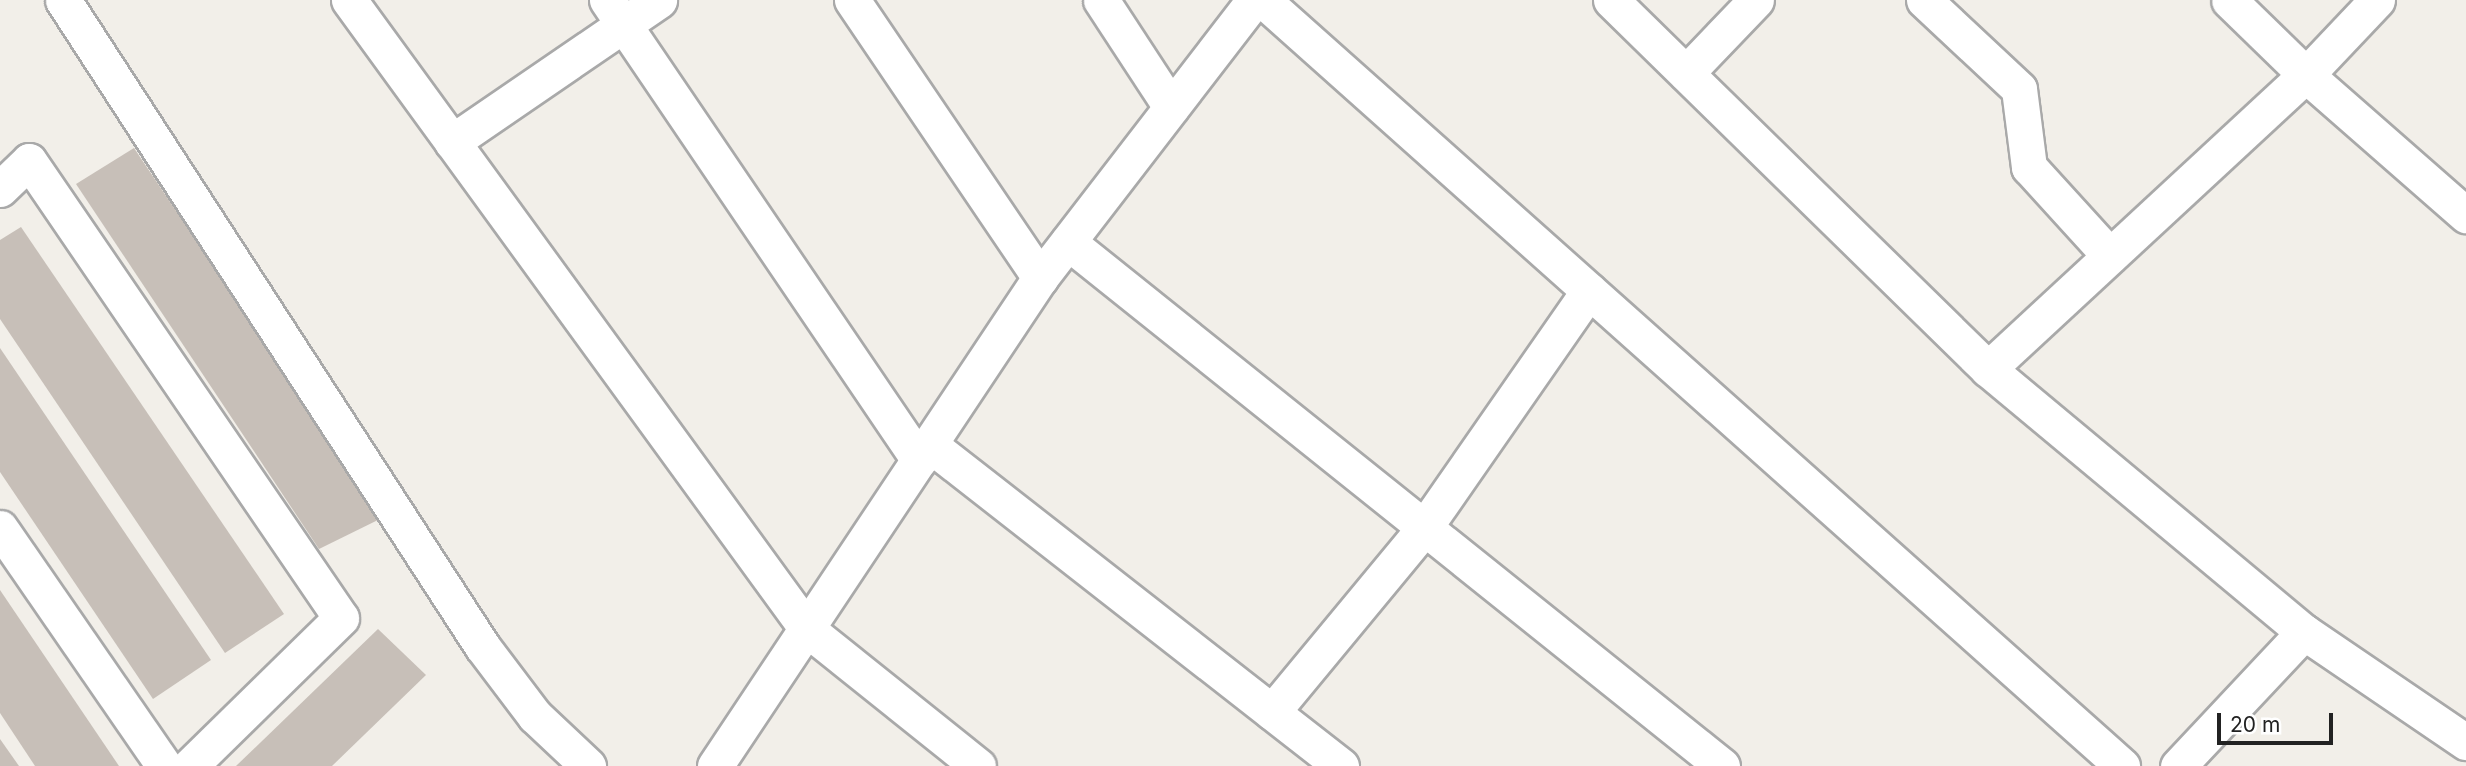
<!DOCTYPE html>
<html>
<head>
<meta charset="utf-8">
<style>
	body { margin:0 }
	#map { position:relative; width:2466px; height:766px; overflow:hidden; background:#f2efe9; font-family:Inter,sans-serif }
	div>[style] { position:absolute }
	.building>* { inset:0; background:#c7bfb8 }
	.roads { filter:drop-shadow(2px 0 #a9a9a9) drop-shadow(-2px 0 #a9a9a9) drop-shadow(0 2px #a9a9a9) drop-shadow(0 -2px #a9a9a9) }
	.minor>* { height:35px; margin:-17.5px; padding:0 17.5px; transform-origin:17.5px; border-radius:17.5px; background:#fff }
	span { translate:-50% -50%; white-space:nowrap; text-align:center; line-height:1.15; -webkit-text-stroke:6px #fff; paint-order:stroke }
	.scale { position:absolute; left:2217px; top:713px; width:116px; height:32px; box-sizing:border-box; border:4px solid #222; border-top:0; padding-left:9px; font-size:21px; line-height:24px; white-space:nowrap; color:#222; -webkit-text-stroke:5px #fff; paint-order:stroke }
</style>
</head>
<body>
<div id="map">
	<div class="building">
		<div style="clip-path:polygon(134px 148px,382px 518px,319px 549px,76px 184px)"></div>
		<div style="clip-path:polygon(21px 227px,284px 614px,225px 653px,0 319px,0 240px)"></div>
		<div style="clip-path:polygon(0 348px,211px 660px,153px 699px,0 472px)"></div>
		<div style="clip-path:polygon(0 590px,119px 766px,35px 766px,0 713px)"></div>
		<div style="clip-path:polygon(378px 629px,426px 675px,332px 766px,236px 766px)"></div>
		<div style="clip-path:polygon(0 739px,19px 766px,0 766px)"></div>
	</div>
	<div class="roads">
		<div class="minor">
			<div style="left:63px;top:0;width:770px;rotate:57.03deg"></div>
			<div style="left:482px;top:646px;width:88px;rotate:52.9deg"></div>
			<div style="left:535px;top:716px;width:73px;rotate:43.3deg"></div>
			<div style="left:349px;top:0;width:778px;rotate:53.94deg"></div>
			<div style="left:807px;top:629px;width:219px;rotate:38.7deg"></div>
			<div style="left:607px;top:0;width:556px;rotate:55.85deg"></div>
			<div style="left:852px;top:0;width:336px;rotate:55.9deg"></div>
			<div style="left:1101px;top:0;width:128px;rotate:56.8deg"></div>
			<div style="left:1263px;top:0;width:1151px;rotate:41.72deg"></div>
			<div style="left:1611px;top:0;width:528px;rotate:44.39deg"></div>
			<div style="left:1988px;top:369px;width:411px;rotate:39.8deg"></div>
			<div style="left:2304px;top:632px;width:184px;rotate:133.2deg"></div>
			<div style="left:1924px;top:0;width:130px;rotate:43.1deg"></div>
			<div style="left:2019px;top:89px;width:79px;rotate:82.7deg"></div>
			<div style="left:2029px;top:167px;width:120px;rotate:47.7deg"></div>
			<div style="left:2377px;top:0;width:103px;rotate:133.4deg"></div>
			<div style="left:2306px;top:75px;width:213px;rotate:41.2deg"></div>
			<div style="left:1686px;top:73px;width:101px;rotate:-46.2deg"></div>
			<div style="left:452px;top:142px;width:251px;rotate:-34.4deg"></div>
			<div style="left:0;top:189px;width:40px;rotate:-44deg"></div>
			<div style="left:29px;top:161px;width:553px;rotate:55.68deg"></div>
			<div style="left:341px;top:618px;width:211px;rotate:135.6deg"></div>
			<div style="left:1068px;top:242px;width:838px;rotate:38.7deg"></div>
			<div style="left:1988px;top:369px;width:433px;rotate:-42.8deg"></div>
			<div style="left:2306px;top:75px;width:107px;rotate:-135.8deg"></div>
			<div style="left:929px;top:444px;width:523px;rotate:38.01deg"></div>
			<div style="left:0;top:528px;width:289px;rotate:55.4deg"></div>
			<div style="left:2304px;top:632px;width:196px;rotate:34.2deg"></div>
			<div style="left:1272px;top:712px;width:239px;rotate:-50.4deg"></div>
			<div style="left:1424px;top:528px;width:289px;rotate:-55.2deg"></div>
			<div style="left:715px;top:766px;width:586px;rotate:-56.34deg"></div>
			<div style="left:1040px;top:278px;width:351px;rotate:-52.4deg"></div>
		</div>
	</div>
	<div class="scale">20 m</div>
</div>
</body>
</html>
